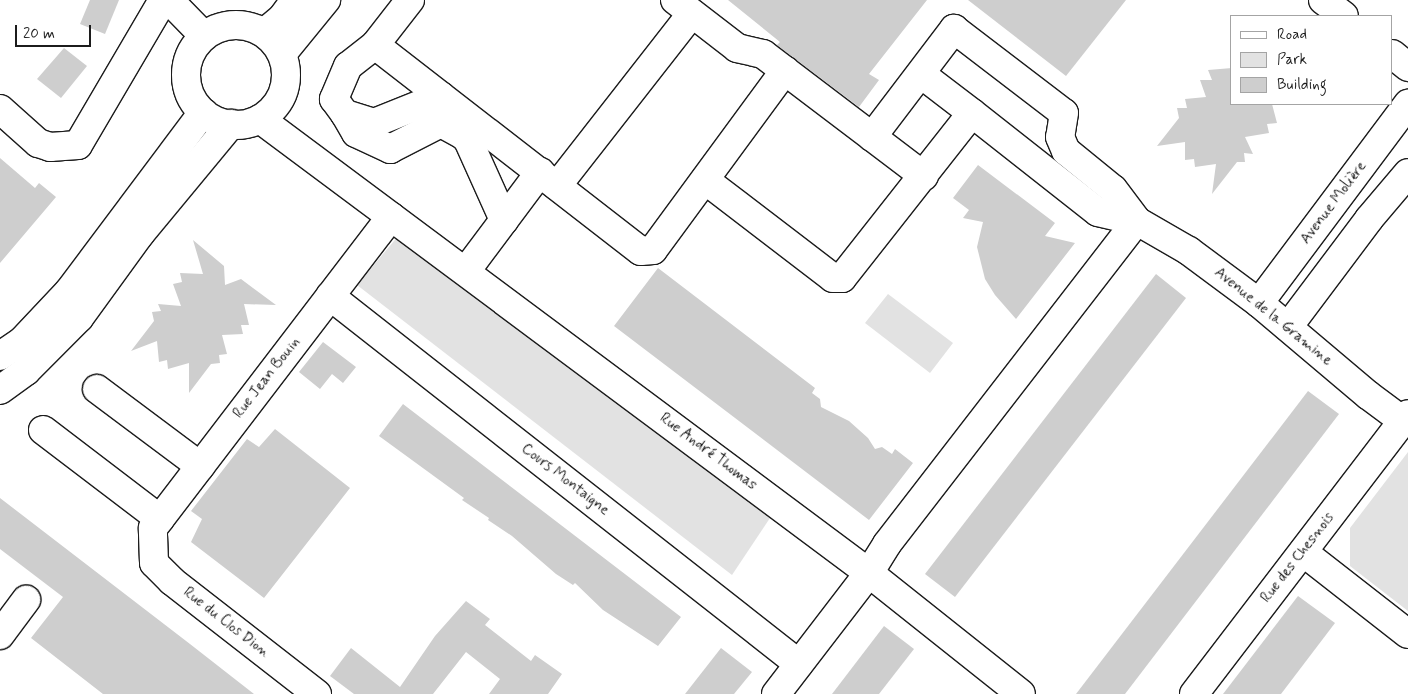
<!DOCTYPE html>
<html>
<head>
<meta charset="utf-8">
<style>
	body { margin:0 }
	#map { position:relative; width:1408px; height:694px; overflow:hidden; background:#fff; font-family:Mynerve,sans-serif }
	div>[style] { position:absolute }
	.green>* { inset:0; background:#e2e2e2 }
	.building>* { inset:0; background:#cecece }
	.roads { filter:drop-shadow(1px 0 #1c1c1c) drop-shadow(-1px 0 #1c1c1c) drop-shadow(0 1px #1c1c1c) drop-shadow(0 -1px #1c1c1c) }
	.minor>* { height:28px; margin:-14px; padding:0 14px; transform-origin:14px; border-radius:14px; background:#fff }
	.minor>.ring { margin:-14px; padding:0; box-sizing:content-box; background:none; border:28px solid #fff; border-radius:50% }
	span { translate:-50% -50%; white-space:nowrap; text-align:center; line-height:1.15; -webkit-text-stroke:4.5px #fff; paint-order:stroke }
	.street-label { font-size:15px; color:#1c1c1c }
	.legend { position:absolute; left:1230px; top:15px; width:162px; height:90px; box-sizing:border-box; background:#fff; border:1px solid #a4a4a4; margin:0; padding:6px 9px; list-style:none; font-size:15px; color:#1c1c1c }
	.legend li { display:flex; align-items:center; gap:10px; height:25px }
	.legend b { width:25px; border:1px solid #a4a4a4 }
	.scale { position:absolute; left:15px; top:25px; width:76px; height:22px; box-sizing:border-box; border:2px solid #1c1c1c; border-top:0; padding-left:6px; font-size:15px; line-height:18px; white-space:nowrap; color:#1c1c1c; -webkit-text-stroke:4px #fff; paint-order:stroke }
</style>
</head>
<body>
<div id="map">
	<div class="green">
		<div style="clip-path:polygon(399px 235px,772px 515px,732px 575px,357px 285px)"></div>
		<div style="clip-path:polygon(888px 294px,953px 343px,930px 373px,865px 323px)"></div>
		<div style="clip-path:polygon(1408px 452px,1408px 611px,1350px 566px,1350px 528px)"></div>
	</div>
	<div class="building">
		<div style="clip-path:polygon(90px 0,119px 0,105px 34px,80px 24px)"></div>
		<div style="clip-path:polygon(728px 0,927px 0,869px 74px,879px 80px,859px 107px,777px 45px,780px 42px)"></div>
		<div style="clip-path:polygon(968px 0,1126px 0,1066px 76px)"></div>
		<div style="clip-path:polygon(64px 48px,87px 66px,61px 98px,37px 79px)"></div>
		<div style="clip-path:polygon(1232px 68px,1232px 104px,1272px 104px,1277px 123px,1267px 124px,1269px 133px,1245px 137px,1253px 154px,1244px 153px,1245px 162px,1237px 162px,1212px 194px,1216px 164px,1195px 167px,1194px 159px,1185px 160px,1185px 142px,1157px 146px,1179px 118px,1177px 108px,1187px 108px,1185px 99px,1206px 97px,1200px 80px,1212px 80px,1208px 70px)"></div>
		<div style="clip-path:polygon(0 158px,35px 188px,39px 183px,56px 197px,0 263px)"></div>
		<div style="clip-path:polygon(978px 165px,1055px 223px,1045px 236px,1075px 243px,1016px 319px,995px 295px,985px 279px,977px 247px,983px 222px,963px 218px,969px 210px,953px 198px)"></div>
		<div style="clip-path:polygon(193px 240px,224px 266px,225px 285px,241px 279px,276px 305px,244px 304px,249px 325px,241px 325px,243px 334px,222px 335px,227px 354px,219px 355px,220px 363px,211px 364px,189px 393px,189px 363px,168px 369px,167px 360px,159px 362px,157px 341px,131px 351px,154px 321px,152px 312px,161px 311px,158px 304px,181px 306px,173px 284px,182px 282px,180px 273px,203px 274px)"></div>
		<div style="clip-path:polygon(658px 268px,815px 388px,812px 393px,820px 399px,821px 407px,849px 421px,868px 438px,875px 449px,882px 447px,892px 454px,895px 449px,913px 463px,869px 520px,614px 326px)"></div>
		<div style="clip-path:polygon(1156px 274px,1186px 298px,955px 597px,925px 574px)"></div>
		<div style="clip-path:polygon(323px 342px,356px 367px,343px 383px,332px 374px,320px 389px,299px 372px)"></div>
		<div style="clip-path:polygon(1308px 391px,1339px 414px,1125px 694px,1076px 694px)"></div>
		<div style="clip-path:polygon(403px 404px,681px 617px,658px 646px,603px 610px,575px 583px,573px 585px,556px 574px,512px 536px,488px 520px,489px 518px,462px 500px,464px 498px,379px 436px)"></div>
		<div style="clip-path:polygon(275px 429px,350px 488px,264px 598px,191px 542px,202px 519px,191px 511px,247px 439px,259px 447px)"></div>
		<div style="clip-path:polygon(0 498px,190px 644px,254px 694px,103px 694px,31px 638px,63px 597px,0 549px)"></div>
		<div style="clip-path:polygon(1298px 596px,1335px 623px,1281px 694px,1223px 694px)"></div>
		<div style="clip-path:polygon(466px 601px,490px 619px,485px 625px,531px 661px,535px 655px,562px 674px,548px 694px,489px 694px,500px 679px,466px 652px,433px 694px,354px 694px,330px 676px,351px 648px,400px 687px,435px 636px)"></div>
		<div style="clip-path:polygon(884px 626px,914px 649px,879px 694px,832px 694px)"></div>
		<div style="clip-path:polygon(721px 648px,752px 672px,734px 694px,685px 694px)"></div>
	</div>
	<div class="roads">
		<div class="minor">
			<div style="left:169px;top:0;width:50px;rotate:45.8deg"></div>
			<div style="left:410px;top:0;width:57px;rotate:127.9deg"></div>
			<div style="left:375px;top:45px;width:336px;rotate:37.8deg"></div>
			<div style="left:641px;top:251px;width:12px;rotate:-5deg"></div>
			<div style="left:653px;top:250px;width:223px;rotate:-53.7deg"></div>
			<div style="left:675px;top:0;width:78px;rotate:37.7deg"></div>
			<div style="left:737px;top:48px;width:27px;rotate:13deg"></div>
			<div style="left:763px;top:54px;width:202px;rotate:37.2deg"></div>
			<div style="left:1323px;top:0;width:26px;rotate:37deg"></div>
			<div class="ring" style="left:186px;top:25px;width:72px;height:72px"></div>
			<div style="left:264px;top:33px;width:23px;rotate:-40deg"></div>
			<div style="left:282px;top:18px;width:22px;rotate:-54deg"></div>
			<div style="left:375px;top:45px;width:34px;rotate:142deg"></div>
			<div style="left:348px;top:66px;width:36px;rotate:113deg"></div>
			<div style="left:334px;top:99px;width:19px;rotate:54deg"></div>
			<div style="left:345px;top:114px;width:30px;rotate:17deg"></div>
			<div style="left:374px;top:123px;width:72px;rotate:-21.9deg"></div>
			<div style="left:282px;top:54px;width:70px;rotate:-50.8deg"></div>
			<div style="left:1392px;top:54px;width:21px;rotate:39deg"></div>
			<div style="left:921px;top:74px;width:64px;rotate:37.4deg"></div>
			<div style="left:0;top:109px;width:51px;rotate:41.8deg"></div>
			<div style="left:38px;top:143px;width:13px;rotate:18deg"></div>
			<div style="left:50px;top:147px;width:28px;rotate:-4deg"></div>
			<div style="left:78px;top:145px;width:168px;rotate:-59.6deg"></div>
			<div style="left:345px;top:114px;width:22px;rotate:60deg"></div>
			<div style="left:356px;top:133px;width:38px;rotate:25deg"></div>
			<div style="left:390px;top:149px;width:57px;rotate:-27deg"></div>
			<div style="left:441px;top:123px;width:25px;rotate:29deg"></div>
			<div style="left:463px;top:135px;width:7px;rotate:45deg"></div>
			<div style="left:468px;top:140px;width:88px;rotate:65.8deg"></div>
			<div style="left:260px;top:119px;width:760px;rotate:36.7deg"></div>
			<div style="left:869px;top:573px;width:194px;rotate:38.5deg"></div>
			<div style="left:872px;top:137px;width:136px;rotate:-52.8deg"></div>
			<div style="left:954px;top:29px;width:138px;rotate:37.4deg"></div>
			<div style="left:1064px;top:113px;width:24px;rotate:99deg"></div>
			<div style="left:1060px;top:137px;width:15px;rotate:67deg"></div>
			<div style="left:1066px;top:151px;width:60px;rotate:39deg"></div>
			<div style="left:1113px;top:189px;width:40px;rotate:53deg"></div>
			<div style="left:705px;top:180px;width:161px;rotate:37.4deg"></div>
			<div style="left:833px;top:278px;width:9px"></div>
			<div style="left:842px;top:278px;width:210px;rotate:-51.8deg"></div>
			<div style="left:972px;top:113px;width:160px;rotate:38.2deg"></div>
			<div style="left:1098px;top:212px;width:40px;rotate:13deg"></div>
			<div style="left:1137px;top:221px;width:60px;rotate:30deg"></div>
			<div style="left:1189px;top:251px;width:87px;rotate:36.6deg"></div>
			<div style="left:1259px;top:303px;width:143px;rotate:40.2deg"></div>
			<div style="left:1368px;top:395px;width:44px;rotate:36.6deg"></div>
			<div style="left:557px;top:186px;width:219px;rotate:-52deg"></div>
			<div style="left:466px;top:271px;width:124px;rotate:-53.2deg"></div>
			<div style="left:330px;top:296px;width:596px;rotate:38.12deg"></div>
			<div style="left:1259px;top:303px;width:249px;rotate:-53.2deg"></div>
			<div style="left:1288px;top:327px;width:135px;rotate:-53.1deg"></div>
			<div style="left:1369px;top:219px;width:60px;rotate:-49.7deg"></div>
			<div style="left:0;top:356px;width:27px;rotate:-34deg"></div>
			<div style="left:22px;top:341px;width:70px;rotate:-46.7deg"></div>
			<div style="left:70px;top:290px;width:222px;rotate:-53.2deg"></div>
			<div style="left:97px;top:389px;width:129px;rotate:36.8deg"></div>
			<div style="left:0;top:390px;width:32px;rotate:-36deg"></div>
			<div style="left:26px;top:371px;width:75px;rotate:-45deg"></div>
			<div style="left:79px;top:318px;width:104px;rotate:-54deg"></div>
			<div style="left:140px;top:234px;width:143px;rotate:-50.4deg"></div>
			<div style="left:43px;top:430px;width:147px;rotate:37.3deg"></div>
			<div style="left:1303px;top:552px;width:133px;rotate:38deg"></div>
			<div style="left:0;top:635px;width:44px;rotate:-53.4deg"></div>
			<div style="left:317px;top:694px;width:184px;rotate:-142.1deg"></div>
			<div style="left:172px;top:581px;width:25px;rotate:-135deg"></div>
			<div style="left:154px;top:563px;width:35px;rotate:-92deg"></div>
			<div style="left:153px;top:528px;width:392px;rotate:-52.6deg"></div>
			<div style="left:776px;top:694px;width:153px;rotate:-52.5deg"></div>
			<div style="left:869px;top:573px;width:34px;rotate:-58deg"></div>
			<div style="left:887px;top:544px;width:408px;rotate:-52.3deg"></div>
			<div style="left:1194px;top:694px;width:352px;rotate:-52.6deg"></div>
		</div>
	</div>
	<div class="street-label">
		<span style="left:1334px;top:203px;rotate:-53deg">Avenue Molière</span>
		<span style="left:1273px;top:317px;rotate:39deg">Avenue de la Gramine</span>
		<span style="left:267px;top:378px;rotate:-52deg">Rue Jean Bouin</span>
		<span style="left:708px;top:452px;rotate:37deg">Rue André Thomas</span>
		<span style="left:565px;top:480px;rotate:38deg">Cours Montaigne</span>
		<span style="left:1298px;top:558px;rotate:-52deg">Rue des Chesnois</span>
		<span style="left:226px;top:623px;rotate:38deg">Rue du Clos Dion</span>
	</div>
	<ul class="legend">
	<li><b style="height:6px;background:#fff"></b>Road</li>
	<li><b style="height:14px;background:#e2e2e2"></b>Park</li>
	<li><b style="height:14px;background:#cecece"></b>Building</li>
	</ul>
	<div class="scale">20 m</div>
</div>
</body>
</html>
